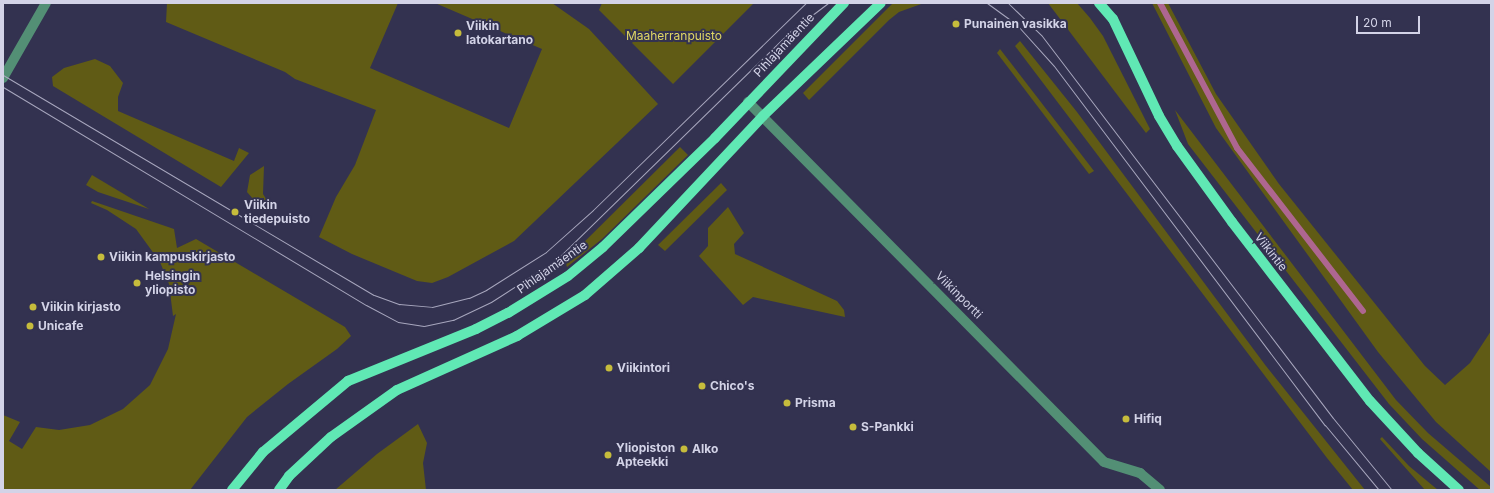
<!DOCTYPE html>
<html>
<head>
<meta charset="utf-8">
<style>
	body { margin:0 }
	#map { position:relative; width:1494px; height:493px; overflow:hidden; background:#333250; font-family:Inter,sans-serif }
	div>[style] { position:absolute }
	.green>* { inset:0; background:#605b15 }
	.stream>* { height:6px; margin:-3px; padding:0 3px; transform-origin:3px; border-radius:3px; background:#ae6690 }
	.minor>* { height:10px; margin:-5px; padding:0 5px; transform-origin:5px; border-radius:5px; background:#538f75 }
	.major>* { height:10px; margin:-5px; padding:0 5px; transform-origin:5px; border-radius:5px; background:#60e8b4 }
	.tram>* { height:1px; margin:-0.5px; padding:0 0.5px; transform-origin:0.5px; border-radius:0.5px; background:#a8a7be }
	.dots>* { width:11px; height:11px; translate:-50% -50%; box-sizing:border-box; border:2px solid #333250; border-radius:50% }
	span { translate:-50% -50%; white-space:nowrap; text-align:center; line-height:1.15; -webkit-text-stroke:4px #333250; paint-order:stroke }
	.poi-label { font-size:12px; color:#d3d3e7; font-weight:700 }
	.left { translate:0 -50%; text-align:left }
	.park-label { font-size:12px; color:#e0d764 }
	.street-label { font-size:12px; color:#d3d3e7 }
	.frame { position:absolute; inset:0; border:4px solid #d3d3e7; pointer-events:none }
	.scale { position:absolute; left:1356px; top:16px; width:64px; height:18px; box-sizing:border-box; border:2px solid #d3d3e7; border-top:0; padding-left:5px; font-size:12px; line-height:14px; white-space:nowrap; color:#d3d3e7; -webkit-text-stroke:3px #333250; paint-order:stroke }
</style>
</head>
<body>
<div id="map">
	<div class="green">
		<div style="clip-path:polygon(167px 3px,398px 3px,370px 68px,509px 128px,542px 49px,435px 3px,552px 3px,589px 29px,658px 104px,514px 241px,448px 277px,432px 283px,417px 281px,352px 254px,319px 237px,336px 197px,355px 165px,376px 110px,295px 79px,285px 72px,166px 22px)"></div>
		<div style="clip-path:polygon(602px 3px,754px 3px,673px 84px,599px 10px)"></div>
		<div style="clip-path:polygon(893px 3px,924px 3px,899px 12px,889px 20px,809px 100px,803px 93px)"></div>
		<div style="clip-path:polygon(1048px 3px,1077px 3px,1090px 18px,1103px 36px,1150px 129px,1146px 133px)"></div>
		<div style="clip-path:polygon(1152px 3px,1168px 3px,1216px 94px,1279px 184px,1425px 366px,1445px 385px,1470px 363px,1491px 331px,1491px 472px,1436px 422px,1378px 352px,1216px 128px)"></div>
		<div style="clip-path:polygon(1020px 41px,1077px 112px,1266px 366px,1365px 490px,1353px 490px,1327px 458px,1015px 46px)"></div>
		<div style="clip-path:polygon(1000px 49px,1094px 171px,1089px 174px,997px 53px)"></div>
		<div style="clip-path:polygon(95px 59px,110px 66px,123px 83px,118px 97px,118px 111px,234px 161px,239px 148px,249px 153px,221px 187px,53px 86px,52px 77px,64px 68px)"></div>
		<div style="clip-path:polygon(1175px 110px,1396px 400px,1428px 433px,1491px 487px,1491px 490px,1480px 490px,1422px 439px,1389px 404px,1188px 144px)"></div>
		<div style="clip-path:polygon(680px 147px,688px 155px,602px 239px,567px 267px,565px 261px)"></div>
		<div style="clip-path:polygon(264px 166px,263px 194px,274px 211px,254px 200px,247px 192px,250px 175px)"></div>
		<div style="clip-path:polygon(92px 175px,149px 209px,98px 192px,86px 185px)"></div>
		<div style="clip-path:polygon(721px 183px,727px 190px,665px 251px,658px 245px)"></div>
		<div style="clip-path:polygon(92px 201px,174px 229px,177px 248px,196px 239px,345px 327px,351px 336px,337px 349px,288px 384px,247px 417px,190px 490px,3px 490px,3px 415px,20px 422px,9px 441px,22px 449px,36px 427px,59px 430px,90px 425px,123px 409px,150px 385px,168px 349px,176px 314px,173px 316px,169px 284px,160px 262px,136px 229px,107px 210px,91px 203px)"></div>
		<div style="clip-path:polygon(728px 207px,744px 233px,734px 244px,735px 254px,837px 301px,844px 310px,845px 317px,753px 297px,743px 305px,699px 256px,708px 246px,708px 228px)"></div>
		<div style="clip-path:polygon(418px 424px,427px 443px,423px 463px,426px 490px,335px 490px,377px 454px)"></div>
		<div style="clip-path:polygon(1382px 437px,1409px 466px,1438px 490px,1425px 490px,1380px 439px)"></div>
	</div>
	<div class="stream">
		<div style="left:1160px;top:3px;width:164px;rotate:62deg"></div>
		<div style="left:1237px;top:148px;width:206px;rotate:52.3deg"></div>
	</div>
	<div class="minor">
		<div style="left:3px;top:78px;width:86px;rotate:-60.2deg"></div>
		<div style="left:748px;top:102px;width:506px;rotate:45.32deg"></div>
		<div style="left:1104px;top:462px;width:38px;rotate:17deg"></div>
		<div style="left:1140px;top:473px;width:26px;rotate:40deg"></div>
	</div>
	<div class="major">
		<div style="left:1099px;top:3px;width:21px;rotate:49deg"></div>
		<div style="left:1113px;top:19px;width:107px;rotate:64.6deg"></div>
		<div style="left:1159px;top:116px;width:35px;rotate:59deg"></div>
		<div style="left:1177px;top:146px;width:94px;rotate:54.1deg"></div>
		<div style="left:1232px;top:222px;width:226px;rotate:52.4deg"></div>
		<div style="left:1370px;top:401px;width:71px;rotate:47.3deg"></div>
		<div style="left:1418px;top:453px;width:55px;rotate:42.1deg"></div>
		<div style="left:232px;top:490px;width:49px;rotate:-50.8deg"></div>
		<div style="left:263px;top:452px;width:111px;rotate:-39.9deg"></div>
		<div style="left:348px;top:381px;width:138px;rotate:-22.1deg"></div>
		<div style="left:476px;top:329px;width:36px;rotate:-27deg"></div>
		<div style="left:508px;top:313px;width:70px;rotate:-31.7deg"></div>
		<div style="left:568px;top:276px;width:45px;rotate:-39.6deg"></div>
		<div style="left:603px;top:247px;width:156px;rotate:-44.2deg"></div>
		<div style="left:715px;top:138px;width:187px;rotate:-46.3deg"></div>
		<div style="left:279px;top:490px;width:17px;rotate:-54deg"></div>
		<div style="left:289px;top:476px;width:57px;rotate:-42.9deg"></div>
		<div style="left:331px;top:437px;width:81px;rotate:-35.5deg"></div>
		<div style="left:397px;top:390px;width:132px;rotate:-24.2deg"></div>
		<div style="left:517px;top:336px;width:79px;rotate:-31.1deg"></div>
		<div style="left:585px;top:295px;width:72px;rotate:-41deg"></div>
		<div style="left:639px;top:248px;width:181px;rotate:-46.8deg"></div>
		<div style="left:763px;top:116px;width:163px;rotate:-43.8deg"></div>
	</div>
	<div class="tram">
		<div style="left:987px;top:3px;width:37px;rotate:36deg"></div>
		<div style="left:1017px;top:25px;width:55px;rotate:47.9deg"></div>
		<div style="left:1054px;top:66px;width:450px;rotate:53deg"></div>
		<div style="left:1325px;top:425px;width:85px;rotate:50.3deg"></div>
		<div style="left:1008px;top:3px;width:47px;rotate:44.1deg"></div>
		<div style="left:1042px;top:36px;width:480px;rotate:52.7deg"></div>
		<div style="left:1333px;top:418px;width:93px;rotate:50.7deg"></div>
		<div style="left:3px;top:75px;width:431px;rotate:30.7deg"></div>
		<div style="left:374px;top:295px;width:27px;rotate:20deg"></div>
		<div style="left:399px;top:304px;width:33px;rotate:5deg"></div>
		<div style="left:432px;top:307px;width:38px;rotate:-14deg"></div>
		<div style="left:469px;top:298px;width:19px;rotate:-25deg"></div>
		<div style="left:486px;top:290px;width:71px;rotate:-32.3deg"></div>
		<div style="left:546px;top:252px;width:63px;rotate:-41.8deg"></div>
		<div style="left:593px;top:210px;width:297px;rotate:-44.2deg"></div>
		<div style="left:3px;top:87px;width:423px;rotate:31deg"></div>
		<div style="left:366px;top:305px;width:36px;rotate:28deg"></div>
		<div style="left:398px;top:322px;width:26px;rotate:9deg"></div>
		<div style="left:424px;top:326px;width:30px;rotate:-12deg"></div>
		<div style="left:453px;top:320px;width:42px;rotate:-25.3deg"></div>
		<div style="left:491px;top:302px;width:77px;rotate:-32.9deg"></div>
		<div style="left:556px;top:260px;width:328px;rotate:-44.3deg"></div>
		<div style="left:791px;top:31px;width:46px;rotate:-37.1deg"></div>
	</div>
	<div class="dots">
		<div style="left:956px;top:24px;background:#c6bc3c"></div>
		<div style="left:458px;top:33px;background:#c6bc3c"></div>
		<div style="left:235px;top:212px;background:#c6bc3c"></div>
		<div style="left:101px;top:257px;background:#c6bc3c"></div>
		<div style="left:137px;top:283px;background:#c6bc3c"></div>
		<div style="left:33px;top:307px;background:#c6bc3c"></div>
		<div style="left:30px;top:326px;background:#c6bc3c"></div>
		<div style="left:609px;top:368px;background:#c6bc3c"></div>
		<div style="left:702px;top:386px;background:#c6bc3c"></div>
		<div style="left:787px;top:403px;background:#c6bc3c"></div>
		<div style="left:1126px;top:419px;background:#c6bc3c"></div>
		<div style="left:853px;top:427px;background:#c6bc3c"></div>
		<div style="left:684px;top:449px;background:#c6bc3c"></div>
		<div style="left:608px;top:455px;background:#c6bc3c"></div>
	</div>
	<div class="poi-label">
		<span class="left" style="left:964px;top:24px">Punainen vasikka</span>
		<span class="left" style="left:466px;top:33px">Viikin<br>latokartano</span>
		<span class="left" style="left:244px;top:212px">Viikin<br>tiedepuisto</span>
		<span class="left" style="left:109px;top:257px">Viikin kampuskirjasto</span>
		<span class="left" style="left:145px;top:283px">Helsingin<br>yliopisto</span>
		<span class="left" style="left:41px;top:307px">Viikin kirjasto</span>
		<span class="left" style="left:38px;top:326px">Unicafe</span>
		<span class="left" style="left:617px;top:368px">Viikintori</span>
		<span class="left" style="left:710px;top:386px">Chico's</span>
		<span class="left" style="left:795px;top:403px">Prisma</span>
		<span class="left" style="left:1134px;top:419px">Hifiq</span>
		<span class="left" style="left:861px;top:427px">S-Pankki</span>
		<span class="left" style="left:616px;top:455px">Yliopiston<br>Apteekki</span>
		<span class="left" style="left:692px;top:449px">Alko</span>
	</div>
	<div class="park-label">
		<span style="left:674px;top:36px">Maaherranpuisto</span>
	</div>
	<div class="street-label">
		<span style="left:784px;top:45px;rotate:-47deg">Pihlajamäentie</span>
		<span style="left:1271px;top:252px;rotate:52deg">Viikintie</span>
		<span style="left:552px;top:267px;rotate:-35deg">Pihlajamäentie</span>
		<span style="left:959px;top:295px;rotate:45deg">Viikinportti</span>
	</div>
	<div class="frame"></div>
	<div class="scale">20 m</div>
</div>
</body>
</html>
